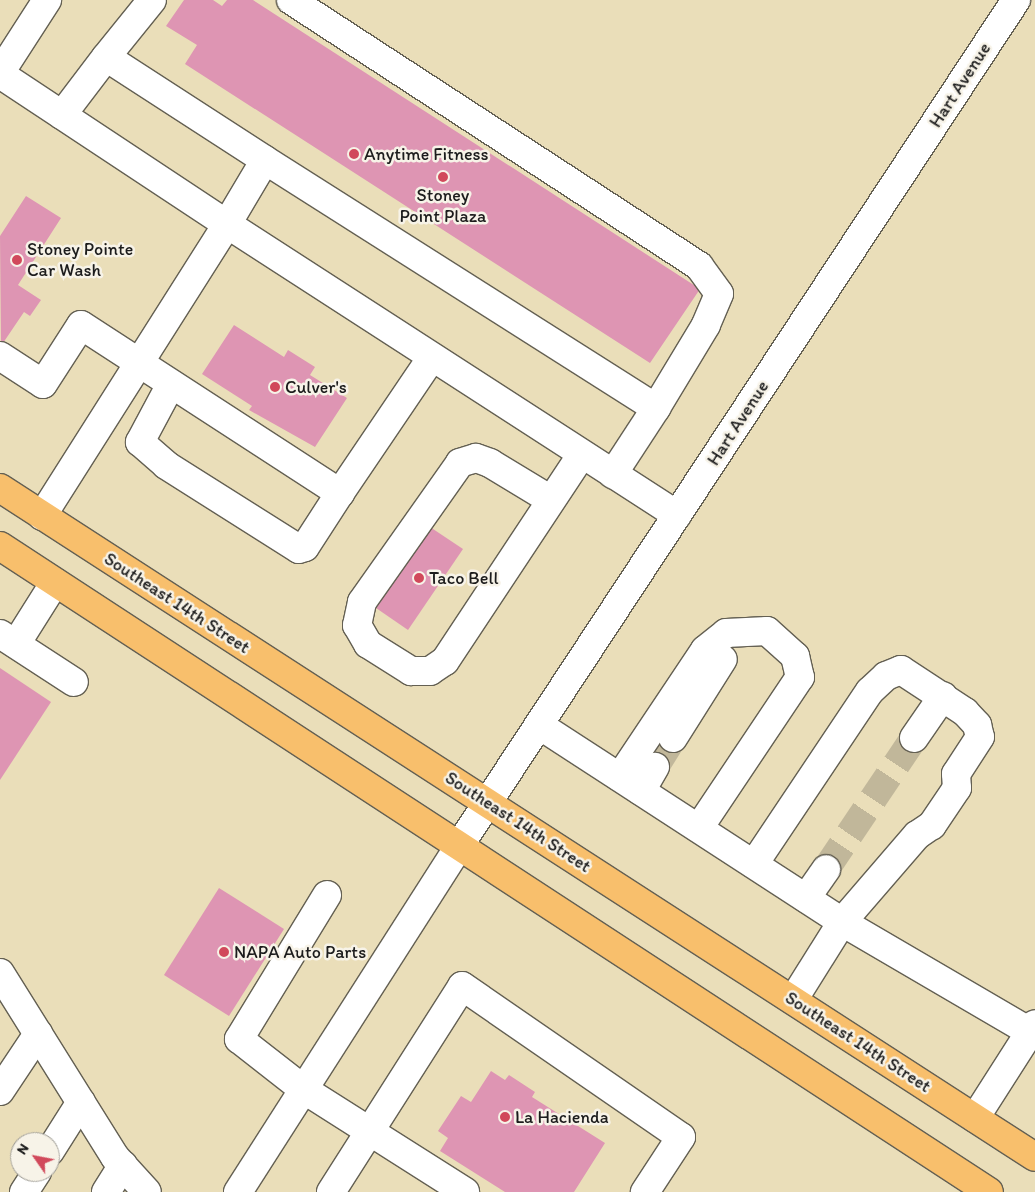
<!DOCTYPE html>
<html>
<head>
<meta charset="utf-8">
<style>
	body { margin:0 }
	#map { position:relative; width:1035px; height:1192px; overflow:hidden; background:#eadeb9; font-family:Itim,sans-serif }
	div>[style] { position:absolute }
	.building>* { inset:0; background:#de95b3 }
	.minor-tunnel>* { height:28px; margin-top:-14px; transform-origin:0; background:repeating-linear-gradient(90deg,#c1b79a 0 28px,transparent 0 42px) }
	.roads { filter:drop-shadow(1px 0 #646053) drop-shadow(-1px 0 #646053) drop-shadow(0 1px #646053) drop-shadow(0 -1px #646053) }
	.minor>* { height:28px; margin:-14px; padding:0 14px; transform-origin:14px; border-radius:14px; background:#fff }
	.major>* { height:28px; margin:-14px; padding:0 14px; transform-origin:14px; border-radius:14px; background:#f8bf6c }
	.dots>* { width:14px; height:14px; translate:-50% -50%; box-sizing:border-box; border:2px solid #f7f3e8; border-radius:50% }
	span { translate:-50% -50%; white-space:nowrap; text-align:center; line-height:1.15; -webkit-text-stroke:5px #f7f3e8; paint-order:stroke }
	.street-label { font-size:18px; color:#1c1c1c }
	.poi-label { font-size:18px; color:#1c1c1c }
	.left { translate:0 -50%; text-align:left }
	.north { position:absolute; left:10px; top:1132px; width:50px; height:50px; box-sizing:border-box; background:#f7f3e8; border:1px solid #9f9d96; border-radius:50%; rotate:303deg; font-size:14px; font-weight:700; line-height:20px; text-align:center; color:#1c1c1c }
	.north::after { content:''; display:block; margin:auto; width:18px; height:22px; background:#d1495b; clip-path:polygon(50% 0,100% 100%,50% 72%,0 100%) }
</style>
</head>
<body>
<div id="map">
	<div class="building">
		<div style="clip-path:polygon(184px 0,213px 0,222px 6px,227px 0,253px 0,700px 289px,650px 363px,185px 64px,197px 45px,166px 26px)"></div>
		<div style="clip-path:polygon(26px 196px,61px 218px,18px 285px,41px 300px,30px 316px,24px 312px,1px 346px,0 236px)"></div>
		<div style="clip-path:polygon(234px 325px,284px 357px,288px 350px,315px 367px,310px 375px,347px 398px,315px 447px,249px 410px,252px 406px,202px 374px)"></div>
		<div style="clip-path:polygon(430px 527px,463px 549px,408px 630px,376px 608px)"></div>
		<div style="clip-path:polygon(0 668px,51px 702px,0 780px)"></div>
		<div style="clip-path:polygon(219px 888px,284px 929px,229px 1016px,164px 975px)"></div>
		<div style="clip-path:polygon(491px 1071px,505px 1080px,509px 1075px,535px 1092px,532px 1097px,605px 1143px,574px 1192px,505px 1192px,440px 1151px,448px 1138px,438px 1131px,461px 1096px,471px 1102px)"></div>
	</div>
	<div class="minor-tunnel">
		<div style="left:655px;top:767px;width:34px;rotate:-58deg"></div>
		<div style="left:826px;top:869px;width:158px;rotate:-56.1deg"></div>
	</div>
	<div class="roads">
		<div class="minor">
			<div style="left:291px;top:0;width:487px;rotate:33.1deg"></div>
			<div style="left:699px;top:266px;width:34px;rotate:54deg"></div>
			<div style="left:719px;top:294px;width:34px;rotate:113deg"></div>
			<div style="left:706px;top:325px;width:97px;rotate:121.1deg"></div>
			<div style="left:106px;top:57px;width:73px;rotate:-51.1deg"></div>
			<div style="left:0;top:73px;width:87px;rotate:-57.2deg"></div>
			<div style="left:0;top:74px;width:272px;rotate:33.5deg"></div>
			<div style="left:227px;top:224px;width:74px;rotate:-59.3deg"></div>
			<div style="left:265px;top:160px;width:189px;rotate:-147.1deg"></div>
			<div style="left:106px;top:57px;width:73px;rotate:127.2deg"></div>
			<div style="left:265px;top:160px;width:463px;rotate:32.4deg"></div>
			<div style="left:656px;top:408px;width:79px;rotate:123.1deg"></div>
			<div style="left:0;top:356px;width:51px;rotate:33.1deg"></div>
			<div style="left:43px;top:384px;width:70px;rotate:-57.2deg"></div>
			<div style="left:81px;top:325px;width:309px;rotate:33deg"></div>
			<div style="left:340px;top:493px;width:164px;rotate:-55.9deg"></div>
			<div style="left:171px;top:384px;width:66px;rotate:118.1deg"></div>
			<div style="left:140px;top:442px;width:35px;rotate:41deg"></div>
			<div style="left:166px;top:465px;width:157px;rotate:32.3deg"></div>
			<div style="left:299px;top:549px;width:6px;rotate:-18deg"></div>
			<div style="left:305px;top:547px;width:64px;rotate:-57.1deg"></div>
			<div style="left:551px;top:500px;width:71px;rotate:-148.8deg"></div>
			<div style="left:490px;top:463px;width:15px;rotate:-160deg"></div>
			<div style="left:476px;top:458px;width:17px;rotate:163deg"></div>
			<div style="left:460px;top:463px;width:170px;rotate:125.2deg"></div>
			<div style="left:362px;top:602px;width:24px;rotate:102deg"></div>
			<div style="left:357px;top:625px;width:22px;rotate:60deg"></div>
			<div style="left:368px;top:644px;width:51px;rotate:32.1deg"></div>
			<div style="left:411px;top:671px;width:19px"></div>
			<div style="left:430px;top:671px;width:18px;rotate:-34deg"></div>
			<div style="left:445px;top:661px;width:248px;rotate:-56.5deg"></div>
			<div style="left:42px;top:516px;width:346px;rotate:-57.6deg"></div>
			<div style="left:227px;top:224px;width:536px;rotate:32.89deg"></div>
			<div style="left:0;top:634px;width:88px;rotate:33deg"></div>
			<div style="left:16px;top:644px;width:73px;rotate:-57.8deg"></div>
			<div style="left:539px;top:725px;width:361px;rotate:33deg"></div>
			<div style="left:842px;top:922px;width:92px;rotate:122.1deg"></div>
			<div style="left:673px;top:738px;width:93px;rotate:-57.7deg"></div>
			<div style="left:914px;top:738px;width:51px;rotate:-55.4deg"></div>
			<div style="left:620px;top:777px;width:153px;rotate:-56.2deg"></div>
			<div style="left:705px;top:650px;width:27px;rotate:-39deg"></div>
			<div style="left:726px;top:633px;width:41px;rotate:-2.8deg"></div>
			<div style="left:767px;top:631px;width:38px;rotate:42deg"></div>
			<div style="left:795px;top:656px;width:22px;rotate:77deg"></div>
			<div style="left:800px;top:677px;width:182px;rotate:123.8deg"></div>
			<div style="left:641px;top:791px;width:28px;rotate:-60deg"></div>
			<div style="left:754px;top:864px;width:208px;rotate:-56.2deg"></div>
			<div style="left:870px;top:691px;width:22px;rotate:-43deg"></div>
			<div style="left:886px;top:676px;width:16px;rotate:-22deg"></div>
			<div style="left:901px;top:670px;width:77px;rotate:33.3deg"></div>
			<div style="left:965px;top:712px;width:18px;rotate:47deg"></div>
			<div style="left:977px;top:725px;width:12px;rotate:76deg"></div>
			<div style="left:980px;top:737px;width:44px;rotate:123deg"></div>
			<div style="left:956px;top:774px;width:14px;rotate:86deg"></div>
			<div style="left:957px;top:788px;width:45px;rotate:124deg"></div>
			<div style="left:932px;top:825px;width:18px;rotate:146deg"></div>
			<div style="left:917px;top:835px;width:115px;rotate:130.8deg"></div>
			<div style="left:842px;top:922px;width:218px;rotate:30.3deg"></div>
			<div style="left:1030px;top:1032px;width:9px;rotate:-58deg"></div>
			<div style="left:327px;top:895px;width:169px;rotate:121.4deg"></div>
			<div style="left:239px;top:1039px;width:81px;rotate:38deg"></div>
			<div style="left:303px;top:1089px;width:192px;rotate:32.4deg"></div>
			<div style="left:806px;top:898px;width:35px;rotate:-55deg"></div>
			<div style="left:0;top:973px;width:217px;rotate:58deg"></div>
			<div style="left:115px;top:1157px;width:47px;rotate:47.6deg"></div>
			<div style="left:0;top:1091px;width:69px;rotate:-56.3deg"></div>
			<div style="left:975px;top:1118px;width:102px;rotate:-57.4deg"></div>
			<div style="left:1030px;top:1032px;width:5px;rotate:22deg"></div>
			<div style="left:50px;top:1151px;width:58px;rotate:-57.7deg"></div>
			<div style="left:24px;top:1192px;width:24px;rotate:-57deg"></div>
			<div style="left:106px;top:1192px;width:32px;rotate:-58deg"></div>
			<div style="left:238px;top:1192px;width:411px;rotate:-57.4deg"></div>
			<div style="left:459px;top:846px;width:1013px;rotate:-56.64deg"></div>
			<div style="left:331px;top:1192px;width:244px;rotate:-57.5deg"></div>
			<div style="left:462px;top:986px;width:266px;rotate:34.6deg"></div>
			<div style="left:681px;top:1137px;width:66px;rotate:123.2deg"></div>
		</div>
		<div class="major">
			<div style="left:0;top:488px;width:1232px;rotate:32.88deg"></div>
			<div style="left:0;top:546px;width:1181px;rotate:33.15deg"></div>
		</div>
	</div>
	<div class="dots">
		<div style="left:354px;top:154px;background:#d1495b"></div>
		<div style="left:443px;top:177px;background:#d1495b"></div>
		<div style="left:17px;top:260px;background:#d1495b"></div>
		<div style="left:275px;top:387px;background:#d1495b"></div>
		<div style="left:419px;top:578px;background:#d1495b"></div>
		<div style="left:224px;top:952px;background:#d1495b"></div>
		<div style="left:505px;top:1117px;background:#d1495b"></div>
	</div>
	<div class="street-label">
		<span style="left:960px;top:85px;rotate:-57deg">Hart Avenue</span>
		<span style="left:738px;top:423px;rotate:-57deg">Hart Avenue</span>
		<span style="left:177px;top:603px;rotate:33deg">Southeast 14th Street</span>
		<span style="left:518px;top:822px;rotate:33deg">Southeast 14th Street</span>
		<span style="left:858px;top:1042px;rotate:33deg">Southeast 14th Street</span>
	</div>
	<div class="poi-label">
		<span class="left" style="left:364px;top:154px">Anytime Fitness</span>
		<span style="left:443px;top:206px">Stoney<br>Point Plaza</span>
		<span class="left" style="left:27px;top:260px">Stoney Pointe<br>Car Wash</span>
		<span class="left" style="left:285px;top:387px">Culver's</span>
		<span class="left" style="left:429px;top:578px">Taco Bell</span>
		<span class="left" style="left:234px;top:952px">NAPA Auto Parts</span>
		<span class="left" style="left:515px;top:1117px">La Hacienda</span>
	</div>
	<div class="north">N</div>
</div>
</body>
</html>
